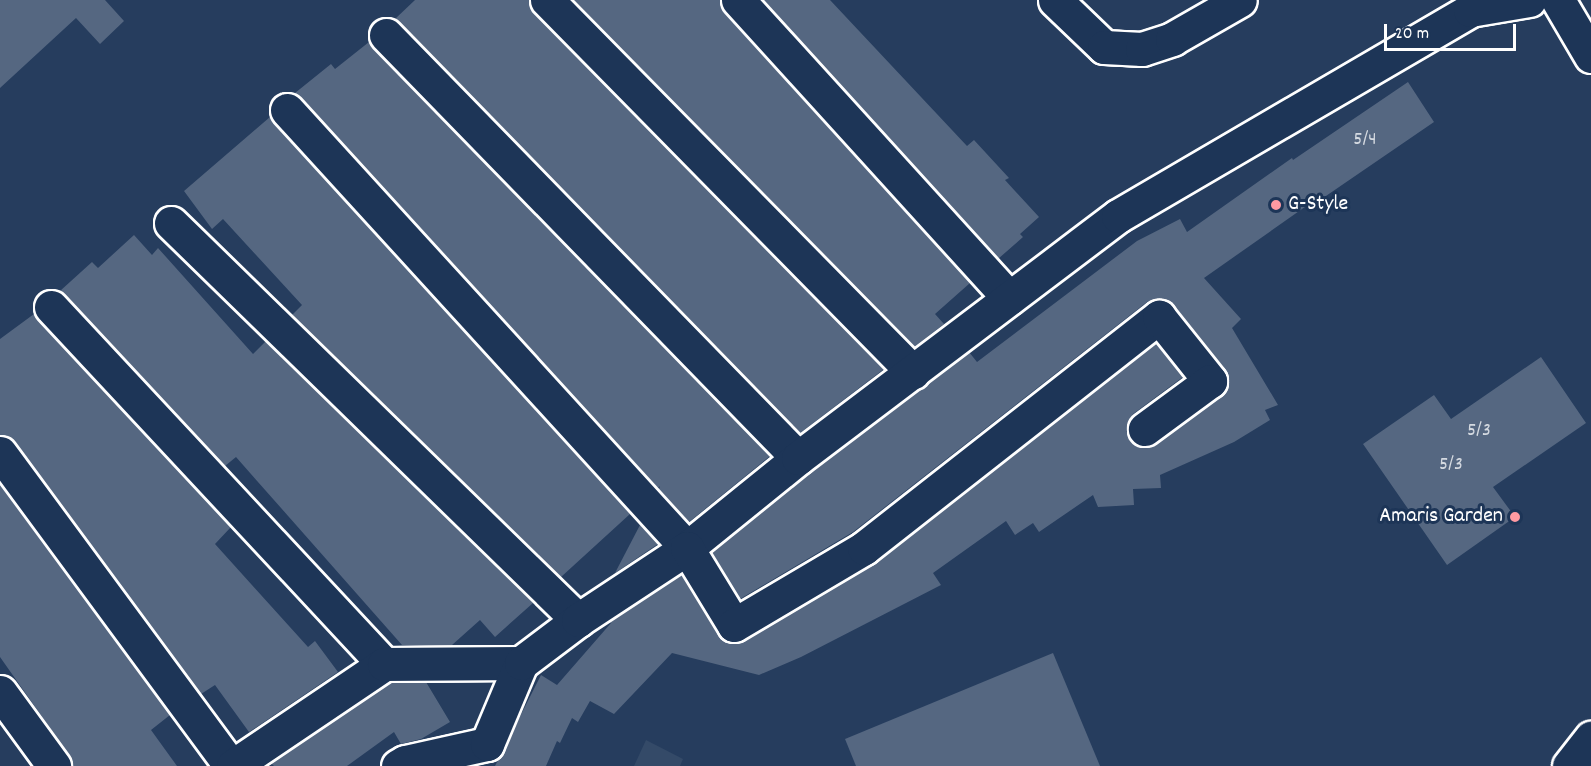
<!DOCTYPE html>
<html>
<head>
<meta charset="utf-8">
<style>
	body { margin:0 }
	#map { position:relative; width:1591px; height:766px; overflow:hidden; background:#263d5e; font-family:Dekko,sans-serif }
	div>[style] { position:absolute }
	.built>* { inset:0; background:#344a68 }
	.building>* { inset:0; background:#556781 }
	.roads { filter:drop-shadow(2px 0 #fff) drop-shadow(-2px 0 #fff) drop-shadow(0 2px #fff) drop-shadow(0 -2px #fff) }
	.minor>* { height:33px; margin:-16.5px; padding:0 16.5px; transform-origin:16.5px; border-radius:16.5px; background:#1d3557 }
	.major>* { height:33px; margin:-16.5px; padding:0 16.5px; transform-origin:16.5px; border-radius:16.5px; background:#1d3557 }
	.dots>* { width:16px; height:16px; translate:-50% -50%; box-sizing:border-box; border:3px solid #1d3557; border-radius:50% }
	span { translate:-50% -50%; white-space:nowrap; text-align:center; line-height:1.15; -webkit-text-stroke:6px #1d3557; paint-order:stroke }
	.number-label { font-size:20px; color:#d4d9e0 }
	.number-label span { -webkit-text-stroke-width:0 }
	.poi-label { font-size:22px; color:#fff }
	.left { translate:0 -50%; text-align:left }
	.right { translate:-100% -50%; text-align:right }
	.scale { position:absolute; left:1384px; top:24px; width:132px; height:27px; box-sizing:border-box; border:3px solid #fff; border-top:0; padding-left:8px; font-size:18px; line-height:21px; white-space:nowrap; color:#fff; -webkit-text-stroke:4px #1d3557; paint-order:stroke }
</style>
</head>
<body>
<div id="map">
	<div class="built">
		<div style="clip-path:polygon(646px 740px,683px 759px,680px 766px,634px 766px)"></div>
	</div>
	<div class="building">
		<div style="clip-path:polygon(0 0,105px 0,124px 21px,100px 44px,76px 18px,0 88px)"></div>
		<div style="clip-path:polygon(415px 0,529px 0,534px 13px,884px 369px,800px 433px,395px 19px)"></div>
		<div style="clip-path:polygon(573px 0,720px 0,724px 13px,970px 283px,935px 314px,944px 324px,914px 347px)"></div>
		<div style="clip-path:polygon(763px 0,830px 0,967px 146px,974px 140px,1009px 178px,1005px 180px,1039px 217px,1020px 234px,1023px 237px,998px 259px)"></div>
		<div style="clip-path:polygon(369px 42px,770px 456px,689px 522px,659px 489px,660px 486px,658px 488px,295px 93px,331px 64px,335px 69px)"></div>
		<div style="clip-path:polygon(1408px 82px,1434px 122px,1323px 198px,1322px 195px,1204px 278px,1241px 319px,1232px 328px,1278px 405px,1265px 410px,1270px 420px,1234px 442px,1160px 475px,1161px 488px,1133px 489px,1134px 505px,1098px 507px,1093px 495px,1039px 532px,1033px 523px,1015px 535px,1006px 521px,933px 573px,941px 585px,801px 657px,759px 675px,672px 653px,614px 714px,590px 701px,578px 722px,572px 718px,560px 743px,557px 741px,546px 766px,495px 766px,541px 675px,557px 685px,611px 623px,610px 622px,681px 574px,718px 635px,725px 642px,735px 644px,743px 641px,876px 563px,1156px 343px,1183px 377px,1133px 414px,1128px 422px,1126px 431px,1130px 441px,1138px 446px,1148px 447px,1156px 444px,1221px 396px,1227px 388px,1228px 378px,1225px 369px,1174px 305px,1165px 299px,1156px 299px,1147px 302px,853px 532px,740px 599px,712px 552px,810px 473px,969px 352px,977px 362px,1137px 241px,1180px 219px,1187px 232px,1292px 158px,1293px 160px)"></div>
		<div style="clip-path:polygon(270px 117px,630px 514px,561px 577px,292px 315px,302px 305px,223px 219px,212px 229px,184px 191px)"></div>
		<div style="clip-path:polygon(134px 235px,152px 255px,158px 248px,253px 354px,266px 341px,533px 603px,495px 637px,480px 620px,452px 645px,402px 645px,236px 457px,225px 466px,60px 291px,92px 262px,98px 268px)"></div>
		<div style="clip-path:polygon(34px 314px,231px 527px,215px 544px,308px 647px,315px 641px,338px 672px,249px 732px,215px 685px,201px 694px,15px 442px,8px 436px,0 435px,0 339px)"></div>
		<div style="clip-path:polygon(1541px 357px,1586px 423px,1493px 487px,1515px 517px,1447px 565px,1363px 444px,1434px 395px,1451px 419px)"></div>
		<div style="clip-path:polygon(0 485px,170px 715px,151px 730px,177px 766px,72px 766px,69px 755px,0 657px)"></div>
		<div style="clip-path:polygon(640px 525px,658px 544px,615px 573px)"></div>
		<div style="clip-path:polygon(1053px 653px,1100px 766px,856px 766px,845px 739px)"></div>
		<div style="clip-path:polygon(426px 682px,450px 722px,421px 739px,401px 744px,394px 732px,347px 766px,274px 766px,271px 763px,390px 683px)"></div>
	</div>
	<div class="roads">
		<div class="minor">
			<div style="left:547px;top:0;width:522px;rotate:45.47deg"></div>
			<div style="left:738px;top:0;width:403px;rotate:47.7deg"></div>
			<div style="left:1055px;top:0;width:68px;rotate:43.8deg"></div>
			<div style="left:1104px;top:47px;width:38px;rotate:3deg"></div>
			<div style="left:1142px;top:49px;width:32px;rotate:-18deg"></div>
			<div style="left:1172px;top:39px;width:78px;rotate:-29.8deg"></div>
			<div style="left:386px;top:35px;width:590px;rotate:45.75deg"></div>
			<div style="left:287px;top:110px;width:593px;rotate:47.6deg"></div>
			<div style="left:687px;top:548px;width:143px;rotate:-39deg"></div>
			<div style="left:798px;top:458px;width:401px;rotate:-37.1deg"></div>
			<div style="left:1118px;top:216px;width:408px;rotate:-30.3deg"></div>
			<div style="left:1470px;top:10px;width:60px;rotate:-9.6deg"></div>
			<div style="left:171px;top:223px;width:569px;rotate:44.29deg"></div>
			<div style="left:51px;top:307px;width:488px;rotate:47deg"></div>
			<div style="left:0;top:453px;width:389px;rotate:53.6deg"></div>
			<div style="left:0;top:692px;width:92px;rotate:53.9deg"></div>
			<div style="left:233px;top:766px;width:182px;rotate:-34deg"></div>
			<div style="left:384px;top:664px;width:137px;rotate:-0.4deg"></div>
			<div style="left:398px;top:766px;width:8px;rotate:-30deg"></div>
			<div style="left:405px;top:762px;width:84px;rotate:-12.4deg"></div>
			<div style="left:487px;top:744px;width:88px;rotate:-67.2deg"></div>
			<div style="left:521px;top:663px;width:71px;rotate:-37deg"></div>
			<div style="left:578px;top:620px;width:131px;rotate:-33.4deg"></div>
			<div style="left:687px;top:548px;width:90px;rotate:58.6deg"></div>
			<div style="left:734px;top:625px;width:151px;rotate:-30.6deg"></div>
			<div style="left:864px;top:548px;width:375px;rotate:-38.1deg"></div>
			<div style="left:1159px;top:317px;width:82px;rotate:51.4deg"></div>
			<div style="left:1210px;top:381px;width:81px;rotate:143.6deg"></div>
			<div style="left:1569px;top:766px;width:36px;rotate:-52deg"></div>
		</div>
		<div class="major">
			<div style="left:1558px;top:0;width:65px;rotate:59.5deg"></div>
		</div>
	</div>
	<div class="dots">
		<div style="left:1276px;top:205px;background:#ff9aa2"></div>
		<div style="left:1515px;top:517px;background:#ff9aa2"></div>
	</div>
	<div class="number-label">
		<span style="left:1365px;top:140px">5/4</span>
		<span style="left:1479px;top:431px">5/3</span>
		<span style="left:1451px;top:465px">5/3</span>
	</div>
	<div class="poi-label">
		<span class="left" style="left:1288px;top:205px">G-Style</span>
		<span class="right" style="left:1503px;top:517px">Amaris Garden</span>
	</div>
	<div class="scale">20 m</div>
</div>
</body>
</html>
